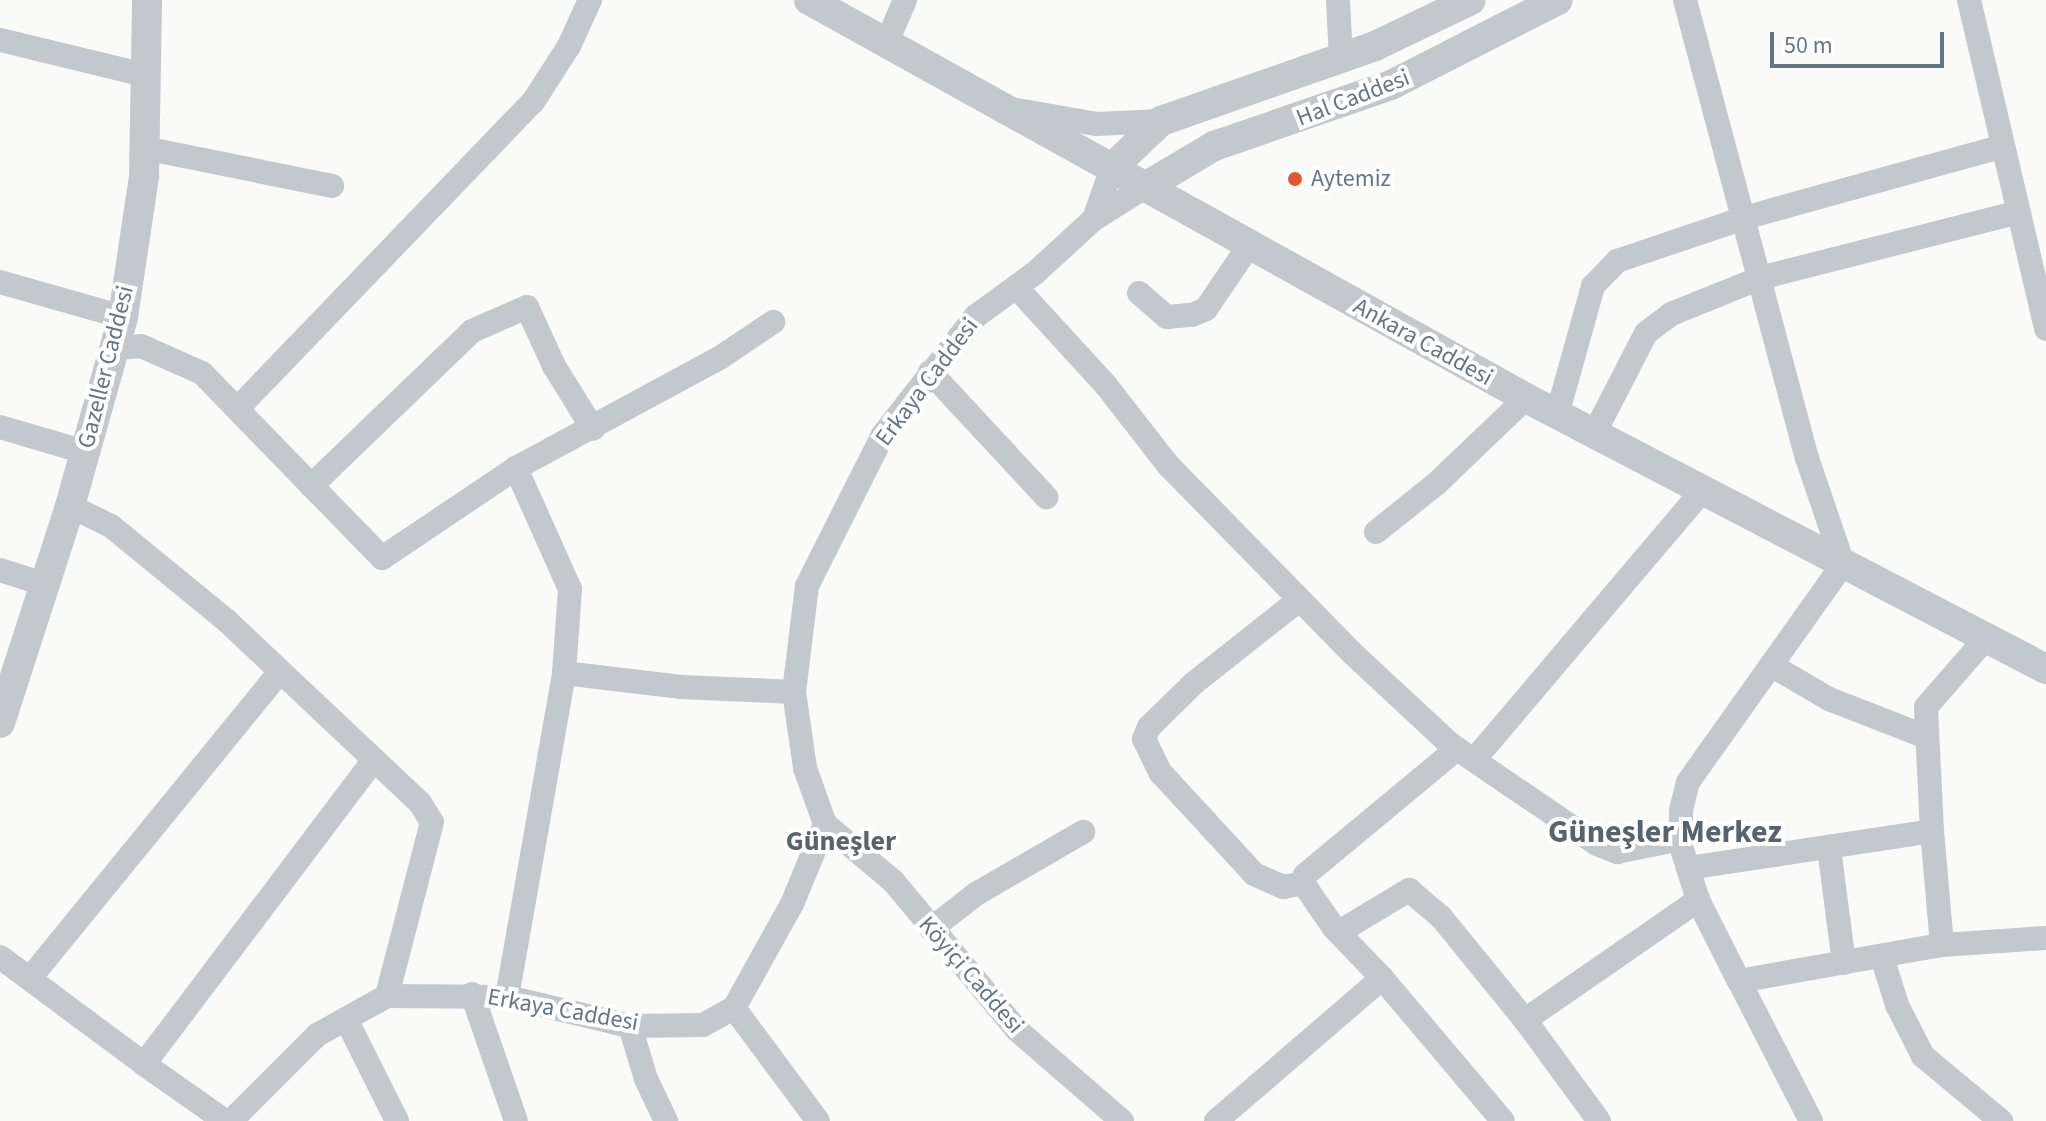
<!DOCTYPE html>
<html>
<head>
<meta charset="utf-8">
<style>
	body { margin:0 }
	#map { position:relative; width:2046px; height:1121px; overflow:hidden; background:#fafaf8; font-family:"Source Sans 3",sans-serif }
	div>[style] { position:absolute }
	.minor>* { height:24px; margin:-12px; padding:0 12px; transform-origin:12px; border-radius:12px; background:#c3c8cc }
	.tertiary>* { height:30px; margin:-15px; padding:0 15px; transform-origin:15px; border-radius:15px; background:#c3c8cc }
	.dots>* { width:22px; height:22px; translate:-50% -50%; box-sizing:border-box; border:4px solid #fff; border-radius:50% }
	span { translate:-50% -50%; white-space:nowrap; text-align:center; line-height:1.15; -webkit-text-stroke:8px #fff; paint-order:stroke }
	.street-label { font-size:24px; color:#657683 }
	.poi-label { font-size:24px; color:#657683 }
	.left { translate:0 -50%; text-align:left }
	.quarter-label { font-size:28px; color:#57646e; font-weight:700 }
	.district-label { font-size:32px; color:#57646e; font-weight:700 }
	.scale { position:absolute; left:1770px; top:32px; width:174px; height:36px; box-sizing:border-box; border:4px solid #657683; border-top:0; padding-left:10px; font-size:24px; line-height:28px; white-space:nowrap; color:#657683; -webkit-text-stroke:6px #fff; paint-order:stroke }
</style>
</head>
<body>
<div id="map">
	<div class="minor">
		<div style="left:1338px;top:0;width:59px;rotate:87.1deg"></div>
		<div style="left:1685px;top:0;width:474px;rotate:75.1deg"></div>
		<div style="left:1807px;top:458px;width:112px;rotate:71.2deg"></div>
		<div style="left:1843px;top:564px;width:267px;rotate:125.4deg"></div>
		<div style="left:1688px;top:782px;width:30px;rotate:104deg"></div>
		<div style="left:1681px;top:811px;width:35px;rotate:90deg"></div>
		<div style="left:1681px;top:846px;width:57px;rotate:72.5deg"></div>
		<div style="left:1969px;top:0;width:338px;rotate:76.8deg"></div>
		<div style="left:0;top:40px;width:149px;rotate:13.6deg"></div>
		<div style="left:886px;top:44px;width:48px;rotate:-66.6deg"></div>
		<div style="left:1017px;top:110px;width:80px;rotate:10deg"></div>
		<div style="left:1096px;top:124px;width:65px;rotate:-2.6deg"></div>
		<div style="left:144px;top:148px;width:192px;rotate:11.4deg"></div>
		<div style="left:1094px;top:219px;width:54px;rotate:-70.6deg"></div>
		<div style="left:0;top:282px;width:128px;rotate:15.9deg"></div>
		<div style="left:1016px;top:287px;width:132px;rotate:47.5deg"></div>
		<div style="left:1105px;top:384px;width:103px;rotate:52.1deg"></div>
		<div style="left:1168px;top:465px;width:262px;rotate:45.6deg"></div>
		<div style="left:1351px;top:652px;width:135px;rotate:42.9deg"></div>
		<div style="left:1450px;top:744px;width:178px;rotate:34.2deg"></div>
		<div style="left:1597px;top:844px;width:22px;rotate:22deg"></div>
		<div style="left:1617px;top:852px;width:65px;rotate:-11.5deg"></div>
		<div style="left:1139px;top:293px;width:37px;rotate:41deg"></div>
		<div style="left:1167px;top:317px;width:25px;rotate:-5deg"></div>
		<div style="left:1192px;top:315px;width:15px;rotate:-23deg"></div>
		<div style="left:1206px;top:309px;width:75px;rotate:-55.9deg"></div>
		<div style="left:115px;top:348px;width:26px;rotate:-4deg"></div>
		<div style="left:141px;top:346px;width:67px;rotate:23.9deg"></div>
		<div style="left:202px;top:373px;width:258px;rotate:45.8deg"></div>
		<div style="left:382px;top:558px;width:161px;rotate:-33.9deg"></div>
		<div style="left:930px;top:372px;width:171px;rotate:47.1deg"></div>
		<div style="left:239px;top:407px;width:424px;rotate:-46.1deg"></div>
		<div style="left:533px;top:102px;width:67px;rotate:-57.3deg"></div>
		<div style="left:569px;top:46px;width:51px;rotate:-65.5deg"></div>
		<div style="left:1557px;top:415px;width:134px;rotate:-74.4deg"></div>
		<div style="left:1593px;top:286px;width:35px;rotate:-46deg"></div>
		<div style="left:1617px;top:261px;width:134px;rotate:-18.7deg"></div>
		<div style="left:1744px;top:218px;width:269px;rotate:-15.5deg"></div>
		<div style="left:0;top:427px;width:89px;rotate:16.4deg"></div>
		<div style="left:1595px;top:432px;width:111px;rotate:-62.7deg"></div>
		<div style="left:1646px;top:333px;width:31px;rotate:-37deg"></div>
		<div style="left:1671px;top:314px;width:96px;rotate:-22deg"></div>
		<div style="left:1760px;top:278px;width:267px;rotate:-14.3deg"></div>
		<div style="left:311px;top:486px;width:223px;rotate:-43.9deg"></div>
		<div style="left:472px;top:331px;width:60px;rotate:-23.6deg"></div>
		<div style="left:527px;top:307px;width:65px;rotate:65.4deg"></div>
		<div style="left:554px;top:366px;width:74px;rotate:58.2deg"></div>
		<div style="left:70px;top:506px;width:46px;rotate:26deg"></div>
		<div style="left:111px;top:526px;width:150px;rotate:39.3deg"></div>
		<div style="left:227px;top:621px;width:265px;rotate:43.3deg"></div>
		<div style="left:420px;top:803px;width:22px;rotate:58deg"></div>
		<div style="left:432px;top:822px;width:180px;rotate:104.5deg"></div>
		<div style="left:1376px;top:532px;width:77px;rotate:-38.7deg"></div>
		<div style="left:1436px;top:484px;width:124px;rotate:-43.7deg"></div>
		<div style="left:0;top:570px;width:46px;rotate:17.7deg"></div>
		<div style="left:1299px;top:600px;width:134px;rotate:141.7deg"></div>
		<div style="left:1194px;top:683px;width:63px;rotate:135.6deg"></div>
		<div style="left:1149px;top:727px;width:13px;rotate:113deg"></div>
		<div style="left:1144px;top:739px;width:37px;rotate:64deg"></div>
		<div style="left:1160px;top:772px;width:139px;rotate:47.3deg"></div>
		<div style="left:1254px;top:874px;width:32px;rotate:24deg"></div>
		<div style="left:1283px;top:887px;width:20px;rotate:-11deg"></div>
		<div style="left:1771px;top:665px;width:67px;rotate:30.4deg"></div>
		<div style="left:1829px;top:699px;width:102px;rotate:21.3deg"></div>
		<div style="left:564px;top:673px;width:84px;rotate:-85.9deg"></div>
		<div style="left:570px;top:589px;width:133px;rotate:-114.1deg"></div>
		<div style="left:516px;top:468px;width:233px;rotate:-28.4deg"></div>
		<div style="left:721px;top:357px;width:63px;rotate:-33.9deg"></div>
		<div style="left:1474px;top:760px;width:354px;rotate:-49.7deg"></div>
		<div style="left:825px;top:824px;width:89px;rotate:40deg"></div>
		<div style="left:893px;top:881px;width:194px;rotate:50.2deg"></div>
		<div style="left:1017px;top:1030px;width:139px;rotate:40.9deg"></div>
		<div style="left:1932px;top:831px;width:124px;rotate:-92.8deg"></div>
		<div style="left:1926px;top:707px;width:93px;rotate:-48.9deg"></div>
		<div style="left:1829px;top:848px;width:116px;rotate:82.6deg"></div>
		<div style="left:1688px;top:868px;width:247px;rotate:-8.6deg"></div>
		<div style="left:1932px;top:831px;width:114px;rotate:85deg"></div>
		<div style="left:931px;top:929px;width:57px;rotate:-37.9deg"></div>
		<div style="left:976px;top:894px;width:124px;rotate:-30.1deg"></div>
		<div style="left:1339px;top:932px;width:82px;rotate:-31deg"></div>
		<div style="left:1409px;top:890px;width:42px;rotate:40.2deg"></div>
		<div style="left:1441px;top:917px;width:133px;rotate:50.8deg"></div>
		<div style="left:0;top:957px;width:179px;rotate:36.6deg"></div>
		<div style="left:1882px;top:957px;width:50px;rotate:72.6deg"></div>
		<div style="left:1897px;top:1005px;width:57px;rotate:63deg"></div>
		<div style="left:1923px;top:1056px;width:102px;rotate:39.8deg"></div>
		<div style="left:31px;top:977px;width:394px;rotate:-50.8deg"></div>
		<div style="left:1382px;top:978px;width:187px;rotate:49.8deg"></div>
		<div style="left:472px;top:994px;width:134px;rotate:70.9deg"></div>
		<div style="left:507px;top:997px;width:329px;rotate:-80deg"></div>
		<div style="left:564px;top:673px;width:118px;rotate:6.8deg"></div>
		<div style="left:681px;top:687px;width:113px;rotate:2.5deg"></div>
		<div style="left:734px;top:1008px;width:141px;rotate:53.4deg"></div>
		<div style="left:346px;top:1019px;width:114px;rotate:63.4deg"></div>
		<div style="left:630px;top:1026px;width:55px;rotate:73.2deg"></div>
		<div style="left:646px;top:1079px;width:47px;rotate:64.5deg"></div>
		<div style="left:225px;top:1121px;width:99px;rotate:-144.9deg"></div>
		<div style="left:144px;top:1064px;width:381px;rotate:-52.9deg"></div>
		<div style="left:231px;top:1121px;width:122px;rotate:-45deg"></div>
		<div style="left:317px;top:1035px;width:80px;rotate:-29.1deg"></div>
		<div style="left:387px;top:996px;width:120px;rotate:0.5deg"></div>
		<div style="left:507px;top:997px;width:126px;rotate:13.3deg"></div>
		<div style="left:630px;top:1026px;width:73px;rotate:-0.8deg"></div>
		<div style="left:703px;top:1025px;width:35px;rotate:-29deg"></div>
		<div style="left:734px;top:1008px;width:119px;rotate:-60.9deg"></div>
		<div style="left:792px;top:904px;width:87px;rotate:-67.6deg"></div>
		<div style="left:825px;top:824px;width:59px;rotate:-109.7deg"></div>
		<div style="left:805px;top:768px;width:77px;rotate:-98.2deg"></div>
		<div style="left:794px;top:692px;width:107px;rotate:-83deg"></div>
		<div style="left:807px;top:586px;width:169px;rotate:-63.3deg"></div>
		<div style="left:883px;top:435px;width:151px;rotate:-52deg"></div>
		<div style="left:976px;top:316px;width:73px;rotate:-36.1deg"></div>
		<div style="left:1035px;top:273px;width:80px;rotate:-42.5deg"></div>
		<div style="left:1094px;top:219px;width:60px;rotate:-32.1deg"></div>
		<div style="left:1216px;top:1121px;width:219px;rotate:-40.7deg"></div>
		<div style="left:1382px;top:978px;width:69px;rotate:-133.8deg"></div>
		<div style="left:1334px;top:928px;width:55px;rotate:-124.6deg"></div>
		<div style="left:1303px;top:883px;width:8px;rotate:-76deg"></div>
		<div style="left:1305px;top:875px;width:197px;rotate:-39.7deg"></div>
		<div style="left:1599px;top:1121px;width:125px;rotate:-126.2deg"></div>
		<div style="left:1525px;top:1020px;width:211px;rotate:-34.7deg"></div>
		<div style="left:1698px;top:900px;width:91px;rotate:63.2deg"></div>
		<div style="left:1811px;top:1121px;width:157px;rotate:-117.2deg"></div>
		<div style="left:1739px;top:981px;width:206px;rotate:-10.1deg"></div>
		<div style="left:1942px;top:945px;width:104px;rotate:-3.9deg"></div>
	</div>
	<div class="tertiary">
		<div style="left:809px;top:0;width:820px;rotate:29.03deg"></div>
		<div style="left:1526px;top:398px;width:586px;rotate:27.53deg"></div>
		<div style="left:1112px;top:168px;width:68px;rotate:-43.8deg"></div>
		<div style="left:1161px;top:121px;width:227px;rotate:-19.3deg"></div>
		<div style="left:1375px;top:46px;width:106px;rotate:-25.6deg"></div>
		<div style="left:1145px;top:187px;width:80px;rotate:-30.7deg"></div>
		<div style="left:1214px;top:146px;width:187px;rotate:-19deg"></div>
		<div style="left:1391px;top:85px;width:187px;rotate:-27deg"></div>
		<div style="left:0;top:723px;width:228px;rotate:-72.1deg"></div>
		<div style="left:70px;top:506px;width:196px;rotate:-74.3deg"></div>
		<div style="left:123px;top:317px;width:143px;rotate:-81.5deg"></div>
		<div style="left:144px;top:176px;width:176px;rotate:-89deg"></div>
	</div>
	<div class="dots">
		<div style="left:1295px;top:179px;background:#e4572e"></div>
	</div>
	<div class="street-label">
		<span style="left:1353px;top:98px;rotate:-21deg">Hal Caddesi</span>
		<span style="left:1423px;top:342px;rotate:29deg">Ankara Caddesi</span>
		<span style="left:106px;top:367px;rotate:-76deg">Gazeller Caddesi</span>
		<span style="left:927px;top:382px;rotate:-53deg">Erkaya Caddesi</span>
		<span style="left:971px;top:975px;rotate:49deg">Köyiçi Caddesi</span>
		<span style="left:563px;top:1010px;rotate:10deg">Erkaya Caddesi</span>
	</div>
	<div class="poi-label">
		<span class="left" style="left:1311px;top:179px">Aytemiz</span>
	</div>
	<div class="quarter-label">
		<span style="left:841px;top:841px">Güneşler</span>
	</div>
	<div class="district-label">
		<span style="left:1665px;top:832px">Güneşler Merkez</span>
	</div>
	<div class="scale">50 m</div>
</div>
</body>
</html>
